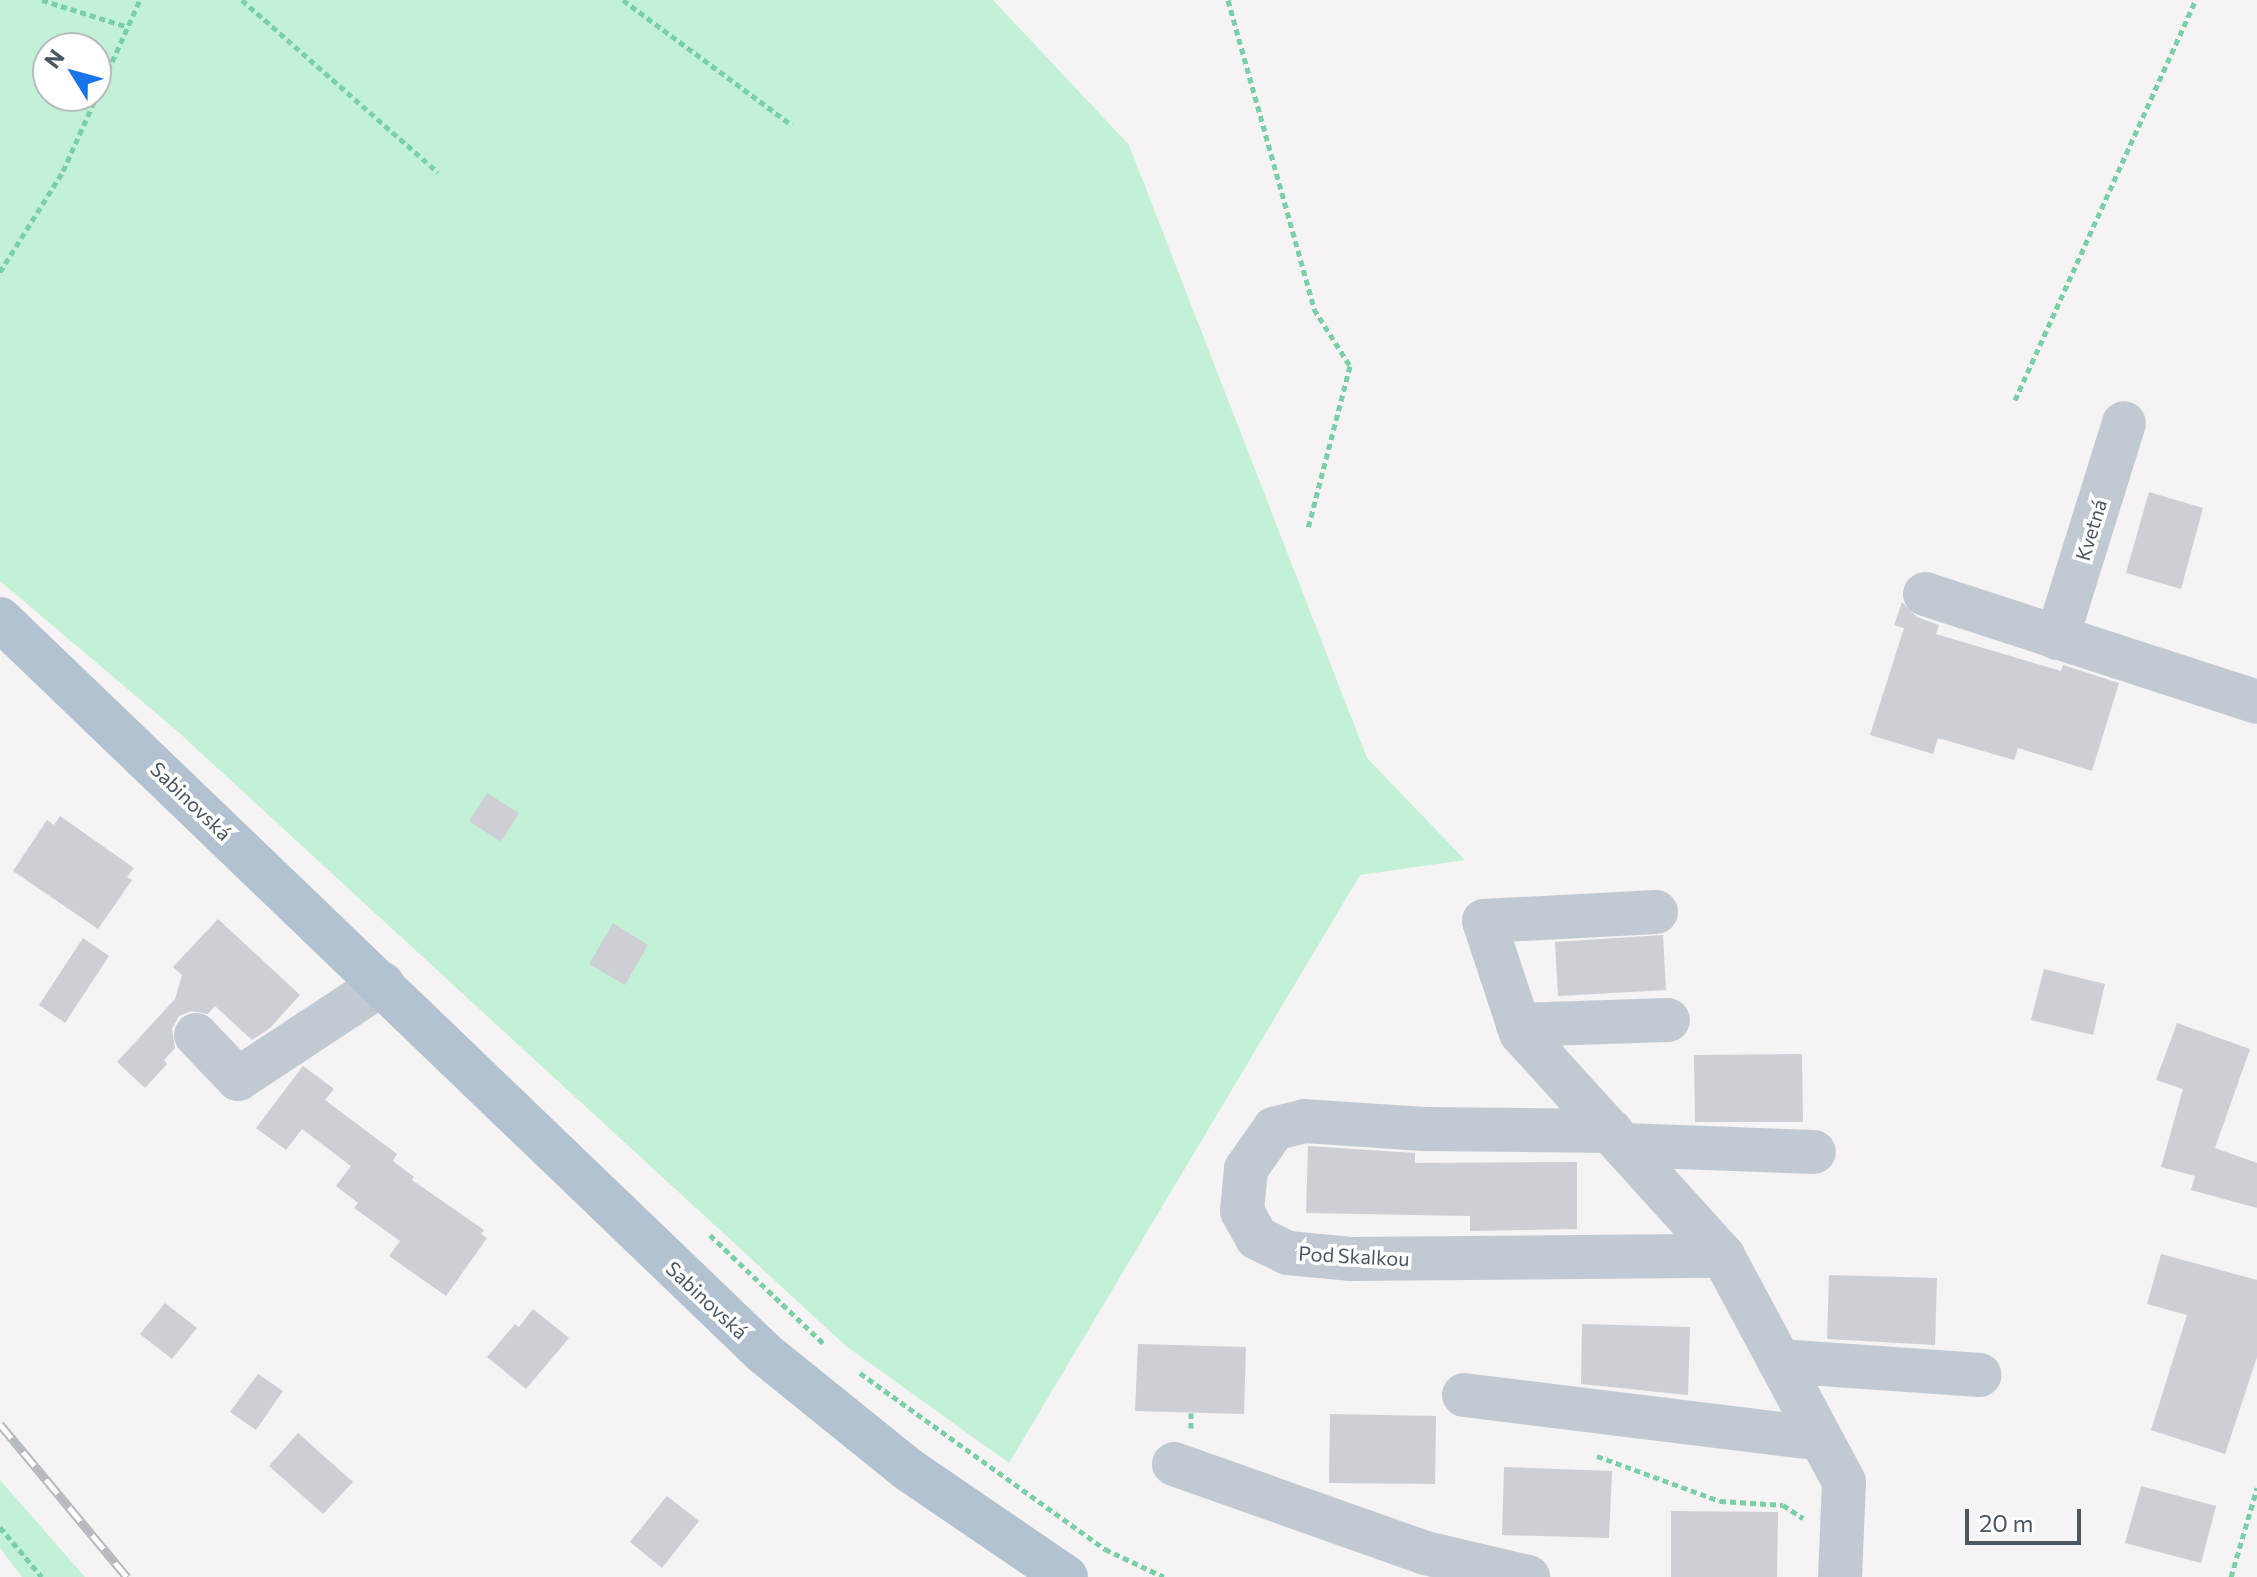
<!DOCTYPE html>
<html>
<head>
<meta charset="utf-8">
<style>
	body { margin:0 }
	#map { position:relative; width:2257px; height:1577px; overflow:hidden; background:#f5f3f3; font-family:Commissioner,sans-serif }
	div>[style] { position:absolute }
	.green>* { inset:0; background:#c3f1d5 }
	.building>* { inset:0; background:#cdcfd5 }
	.path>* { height:5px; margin-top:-2.5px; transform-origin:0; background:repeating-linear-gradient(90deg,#7ad0a6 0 6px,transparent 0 10px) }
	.minor>* { height:44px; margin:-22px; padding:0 22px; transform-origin:22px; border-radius:22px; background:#c1cad2 }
	.major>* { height:44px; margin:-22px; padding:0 22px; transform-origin:22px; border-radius:22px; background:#b3c2d1 }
	.rail>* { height:9px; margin-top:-4.5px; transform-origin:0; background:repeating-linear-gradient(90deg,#fff 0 18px,#b5b8bd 0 36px); box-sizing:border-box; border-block:2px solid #b5b8bd }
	span { translate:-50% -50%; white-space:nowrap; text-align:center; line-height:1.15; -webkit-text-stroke:7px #fff; paint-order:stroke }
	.street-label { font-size:20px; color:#4a5661 }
	.north { position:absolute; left:32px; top:32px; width:80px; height:80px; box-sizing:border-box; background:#fff; border:2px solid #b7bbc0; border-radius:50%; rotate:307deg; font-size:22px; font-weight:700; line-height:32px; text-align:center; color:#4a5661 }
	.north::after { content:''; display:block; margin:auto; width:28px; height:36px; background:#1a73e8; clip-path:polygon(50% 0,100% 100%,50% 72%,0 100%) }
	.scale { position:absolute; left:1965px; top:1509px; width:116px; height:36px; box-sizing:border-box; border:4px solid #4a5661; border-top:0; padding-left:10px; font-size:24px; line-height:28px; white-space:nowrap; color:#4a5661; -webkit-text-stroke:6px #fff; paint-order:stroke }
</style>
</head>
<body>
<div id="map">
	<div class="green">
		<div style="clip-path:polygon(evenodd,0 0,993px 0,1129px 145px,1367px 758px,1465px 860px,1360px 875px,1009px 1463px,846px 1346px,176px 730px,0 581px,0 0,48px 48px,96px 48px,96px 96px,48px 96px,48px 48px)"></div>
		<div style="clip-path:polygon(0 1480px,85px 1577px,22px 1577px,0 1548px)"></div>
	</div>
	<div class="building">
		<div style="clip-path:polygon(2149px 492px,2203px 508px,2181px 589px,2126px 573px)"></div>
		<div style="clip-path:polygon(1902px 602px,1917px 617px,1939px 625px,1936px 634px,2061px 671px,2063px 665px,2119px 683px,2092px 771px,2018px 748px,2014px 760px,1938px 738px,1933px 754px,1870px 735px,1904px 628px,1894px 625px)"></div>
		<div style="clip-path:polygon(487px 793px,519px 813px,501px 842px,469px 821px)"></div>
		<div style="clip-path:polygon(60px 816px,134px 868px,127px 877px,132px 880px,98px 929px,13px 871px,47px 820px,54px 825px)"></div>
		<div style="clip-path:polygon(218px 919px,300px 995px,270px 1028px,252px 1040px,215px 1006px,208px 1014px,191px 1011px,179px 1016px,172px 1029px,175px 1048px,164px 1060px,167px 1064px,145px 1088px,117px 1062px,175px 999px,182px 975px,173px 967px)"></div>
		<div style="clip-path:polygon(613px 923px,648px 945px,625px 985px,589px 964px)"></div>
		<div style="clip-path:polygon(1663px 935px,1666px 990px,1558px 996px,1555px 942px)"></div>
		<div style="clip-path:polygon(83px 938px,109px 956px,65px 1023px,39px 1005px)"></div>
		<div style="clip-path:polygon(2044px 969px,2105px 984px,2093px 1035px,2031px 1020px)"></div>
		<div style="clip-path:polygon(2177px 1023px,2250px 1049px,2215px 1148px,2257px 1163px,2257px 1208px,2191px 1190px,2195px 1176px,2161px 1167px,2183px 1089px,2156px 1080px)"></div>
		<div style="clip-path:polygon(1802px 1054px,1803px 1122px,1695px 1122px,1694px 1055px)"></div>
		<div style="clip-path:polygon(303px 1066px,334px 1089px,325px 1100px,397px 1154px,393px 1161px,414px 1177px,412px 1180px,484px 1230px,481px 1234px,487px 1238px,446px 1296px,389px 1256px,400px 1241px,354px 1208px,358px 1203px,336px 1186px,351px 1166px,302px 1129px,286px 1150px,256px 1128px)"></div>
		<div style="clip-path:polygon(1308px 1146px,1415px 1153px,1415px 1163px,1577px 1162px,1577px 1229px,1470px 1231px,1470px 1216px,1306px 1213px)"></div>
		<div style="clip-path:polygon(2161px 1254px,2257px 1280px,2257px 1357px,2225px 1454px,2151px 1430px,2187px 1315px,2147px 1304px)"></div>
		<div style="clip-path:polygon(1829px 1275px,1937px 1278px,1935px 1345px,1827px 1339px)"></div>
		<div style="clip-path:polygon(165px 1303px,197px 1328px,172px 1359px,140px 1334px)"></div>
		<div style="clip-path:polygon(533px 1309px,569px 1338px,526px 1389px,487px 1357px,515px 1324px,519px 1327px)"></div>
		<div style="clip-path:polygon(1582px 1324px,1690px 1327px,1688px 1395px,1581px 1384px)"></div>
		<div style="clip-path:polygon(1138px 1344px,1246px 1347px,1244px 1414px,1135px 1411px)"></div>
		<div style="clip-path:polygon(258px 1374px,283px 1391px,256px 1430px,230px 1412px)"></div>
		<div style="clip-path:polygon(1330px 1414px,1436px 1416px,1435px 1484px,1329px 1483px)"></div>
		<div style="clip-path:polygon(298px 1433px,353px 1482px,323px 1514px,269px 1466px)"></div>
		<div style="clip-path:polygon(1504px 1467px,1612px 1471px,1609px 1538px,1502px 1535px)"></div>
		<div style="clip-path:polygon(2141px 1486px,2216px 1506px,2201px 1563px,2125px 1543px)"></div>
		<div style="clip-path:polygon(667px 1496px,699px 1521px,662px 1568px,630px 1542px)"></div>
		<div style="clip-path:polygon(1671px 1511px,1778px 1512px,1777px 1577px,1671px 1577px)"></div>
	</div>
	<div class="path">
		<div style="left:42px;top:0;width:90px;rotate:17.4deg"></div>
		<div style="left:242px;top:0;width:261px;rotate:41.3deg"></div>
		<div style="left:623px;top:0;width:210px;rotate:36.5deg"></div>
		<div style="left:1228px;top:0;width:321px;rotate:74.4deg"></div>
		<div style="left:1314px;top:309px;width:67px;rotate:57.7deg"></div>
		<div style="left:1350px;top:366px;width:167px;rotate:104.5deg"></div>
		<div style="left:0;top:272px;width:119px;rotate:-58deg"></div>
		<div style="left:63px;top:171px;width:188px;rotate:-65.8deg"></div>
		<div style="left:2015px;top:400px;width:439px;rotate:-65.7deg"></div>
		<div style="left:710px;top:1235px;width:158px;rotate:43.7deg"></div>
		<div style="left:860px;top:1373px;width:302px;rotate:35.7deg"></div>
		<div style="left:1105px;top:1549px;width:65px;rotate:25.4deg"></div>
		<div style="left:1191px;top:1428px;width:15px;rotate:-90deg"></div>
		<div style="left:1597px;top:1456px;width:131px;rotate:20.1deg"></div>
		<div style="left:1720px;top:1501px;width:63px;rotate:3.6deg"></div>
		<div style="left:1783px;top:1505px;width:24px;rotate:33deg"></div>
		<div style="left:0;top:1527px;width:65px;rotate:50deg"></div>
		<div style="left:2231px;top:1577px;width:93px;rotate:-73.7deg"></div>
	</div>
	<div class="minor">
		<div style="left:1925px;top:594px;width:349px;rotate:18deg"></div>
		<div style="left:2057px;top:638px;width:225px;rotate:-72.7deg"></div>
		<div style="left:1656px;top:912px;width:172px;rotate:177deg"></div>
		<div style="left:1484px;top:921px;width:118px;rotate:71.7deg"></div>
		<div style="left:1521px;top:1033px;width:301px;rotate:47.8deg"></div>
		<div style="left:1723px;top:1256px;width:256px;rotate:61.8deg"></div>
		<div style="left:1844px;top:1482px;width:95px;rotate:92.4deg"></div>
		<div style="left:1518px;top:1025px;width:150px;rotate:-1.9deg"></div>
		<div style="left:196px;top:1035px;width:61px;rotate:46.3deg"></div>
		<div style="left:238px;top:1079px;width:173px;rotate:-33.4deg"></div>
		<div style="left:1611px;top:1131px;width:187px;rotate:-179.4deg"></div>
		<div style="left:1424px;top:1129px;width:119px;rotate:-176.2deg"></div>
		<div style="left:1305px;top:1121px;width:32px;rotate:166deg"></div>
		<div style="left:1274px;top:1129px;width:49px;rotate:125deg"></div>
		<div style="left:1246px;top:1169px;width:42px;rotate:95.4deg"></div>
		<div style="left:1242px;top:1211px;width:31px;rotate:61deg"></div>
		<div style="left:1257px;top:1238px;width:34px;rotate:26deg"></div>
		<div style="left:1288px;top:1253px;width:62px;rotate:5.5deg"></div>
		<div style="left:1350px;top:1259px;width:373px;rotate:-0.5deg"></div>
		<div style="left:1624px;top:1145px;width:190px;rotate:2.1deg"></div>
		<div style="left:1779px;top:1361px;width:201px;rotate:4deg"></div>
		<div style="left:1464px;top:1395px;width:359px;rotate:7deg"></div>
		<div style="left:1174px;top:1464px;width:266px;rotate:19.5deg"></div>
		<div style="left:1425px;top:1553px;width:106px;rotate:13.1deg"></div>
	</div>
	<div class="major">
		<div style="left:0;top:619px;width:1059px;rotate:43.85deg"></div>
		<div style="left:764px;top:1353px;width:186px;rotate:38.9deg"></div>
		<div style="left:909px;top:1470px;width:190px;rotate:34.3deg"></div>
	</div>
	<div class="rail">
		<div style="left:0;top:1424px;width:199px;rotate:50.3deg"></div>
	</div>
	<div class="street-label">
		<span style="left:2091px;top:530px;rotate:-73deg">Kvetná</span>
		<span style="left:191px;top:801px;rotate:44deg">Sabinovská</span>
		<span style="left:1354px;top:1256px;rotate:3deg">Pod Skalkou</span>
		<span style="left:707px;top:1300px;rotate:43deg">Sabinovská</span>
	</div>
	<div class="north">N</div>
	<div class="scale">20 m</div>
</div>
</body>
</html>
